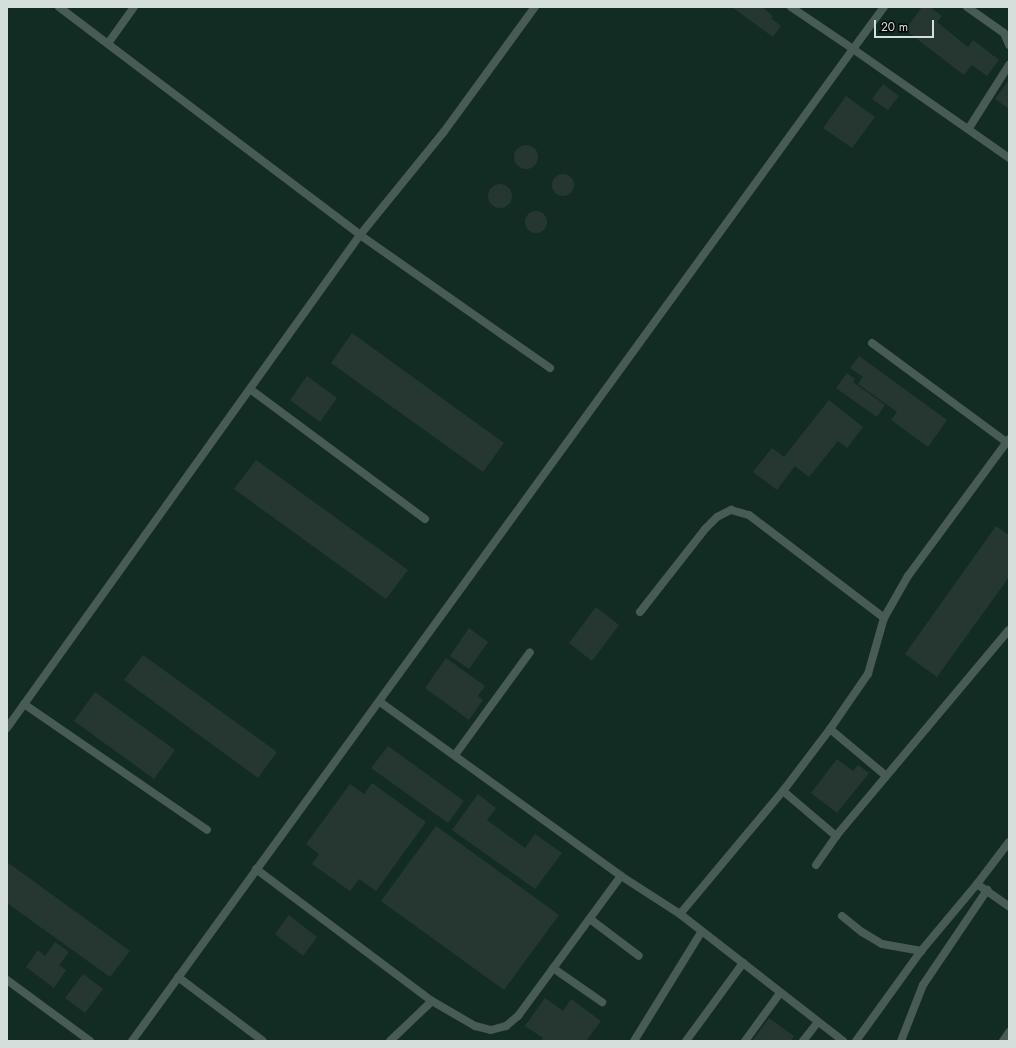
<!DOCTYPE html>
<html>
<head>
<meta charset="utf-8">
<style>
	body { margin:0 }
	#map { position:relative; width:1016px; height:1048px; overflow:hidden; background:#0f211b; font-family:Jost,sans-serif }
	div>[style] { position:absolute }
	.built>* { inset:0; background:#122c24 }
	.building>* { inset:0; background:#263731 }
	.round { border-radius:50% }
	.service>* { height:8px; margin:-4px; padding:0 4px; transform-origin:4px; border-radius:4px; background:#485b54 }
	span { translate:-50% -50%; white-space:nowrap; text-align:center; line-height:1.15; -webkit-text-stroke:4px #030806; paint-order:stroke }
	.frame { position:absolute; inset:0; border:8px solid #d4dfdb; pointer-events:none }
	.scale { position:absolute; left:874px; top:20px; width:60px; height:18px; box-sizing:border-box; border:2px solid #d4dfdb; border-top:0; padding-left:5px; font-size:12px; line-height:14px; white-space:nowrap; color:#d4dfdb; -webkit-text-stroke:3px #030806; paint-order:stroke }
</style>
</head>
<body>
<div id="map">
	<div class="built">
		<div style="clip-path:polygon(7px 7px,1009px 7px,1009px 1041px,7px 1041px)"></div>
	</div>
	<div class="building">
		<div style="clip-path:polygon(732px 7px,762px 7px,773px 16px,771px 18px,781px 26px,773px 37px)"></div>
		<div style="clip-path:polygon(922px 7px,930px 7px,942px 16px,937px 22px,968px 47px,973px 40px,999px 60px,987px 76px,972px 65px,964px 75px,905px 30px)"></div>
		<div style="clip-path:polygon(1009px 80px,1009px 109px,995px 99px)"></div>
		<div style="clip-path:polygon(883px 84px,899px 96px,888px 110px,872px 99px)"></div>
		<div style="clip-path:polygon(846px 96px,875px 117px,852px 148px,823px 128px)"></div>
		<div class="round" style="left:514px;top:145px;width:24px;height:24px"></div>
		<div class="round" style="left:552px;top:174px;width:22px;height:22px"></div>
		<div class="round" style="left:488px;top:184px;width:24px;height:24px"></div>
		<div class="round" style="left:525px;top:211px;width:22px;height:22px"></div>
		<div style="clip-path:polygon(352px 333px,504px 443px,483px 472px,331px 363px)"></div>
		<div style="clip-path:polygon(859px 356px,947px 420px,928px 447px,891px 420px,897px 412px,858px 384px,863px 377px,850px 368px)"></div>
		<div style="clip-path:polygon(847px 373px,855px 379px,853px 382px,885px 405px,877px 417px,836px 388px)"></div>
		<div style="clip-path:polygon(307px 376px,337px 398px,320px 422px,290px 400px)"></div>
		<div style="clip-path:polygon(829px 400px,863px 427px,847px 448px,838px 441px,809px 477px,795px 466px,777px 490px,753px 472px,772px 448px,784px 457px)"></div>
		<div style="clip-path:polygon(256px 460px,408px 570px,386px 599px,234px 489px)"></div>
		<div style="clip-path:polygon(996px 526px,1009px 535px,1009px 577px,937px 677px,905px 654px)"></div>
		<div style="clip-path:polygon(596px 607px,619px 625px,592px 661px,569px 643px)"></div>
		<div style="clip-path:polygon(469px 628px,488px 642px,469px 669px,450px 656px)"></div>
		<div style="clip-path:polygon(143px 655px,277px 752px,258px 778px,124px 680px)"></div>
		<div style="clip-path:polygon(446px 658px,485px 686px,478px 696px,483px 700px,469px 720px,425px 688px)"></div>
		<div style="clip-path:polygon(95px 692px,175px 750px,154px 779px,74px 721px)"></div>
		<div style="clip-path:polygon(388px 746px,464px 801px,448px 823px,371px 768px)"></div>
		<div style="clip-path:polygon(837px 759px,853px 771px,858px 765px,869px 773px,837px 813px,811px 793px)"></div>
		<div style="clip-path:polygon(372px 783px,426px 822px,376px 891px,359px 879px,350px 891px,312px 864px,319px 854px,306px 844px,350px 784px,364px 794px)"></div>
		<div style="clip-path:polygon(478px 794px,496px 808px,487px 820px,525px 848px,535px 834px,562px 853px,535px 889px,452px 830px)"></div>
		<div style="clip-path:polygon(436px 826px,559px 915px,504px 990px,381px 901px)"></div>
		<div style="clip-path:polygon(7px 862px,130px 951px,110px 977px,7px 903px)"></div>
		<div style="clip-path:polygon(289px 915px,317px 937px,303px 956px,275px 934px)"></div>
		<div style="clip-path:polygon(55px 942px,69px 952px,59px 965px,66px 970px,54px 988px,26px 967px,38px 950px,45px 956px)"></div>
		<div style="clip-path:polygon(83px 974px,103px 989px,85px 1013px,65px 998px)"></div>
		<div style="clip-path:polygon(545px 998px,563px 1011px,571px 999px,601px 1021px,586px 1041px,541px 1041px,543px 1038px,525px 1026px)"></div>
		<div style="clip-path:polygon(769px 1018px,794px 1036px,791px 1041px,752px 1041px)"></div>
	</div>
	<div class="service">
		<div style="left:59px;top:7px;width:378px;rotate:37.1deg"></div>
		<div style="left:360px;top:235px;width:232px;rotate:35deg"></div>
		<div style="left:791px;top:7px;width:75px;rotate:34.1deg"></div>
		<div style="left:853px;top:49px;width:52px;rotate:-53.6deg"></div>
		<div style="left:967px;top:7px;width:45px;rotate:35.1deg"></div>
		<div style="left:1004px;top:33px;width:13px;rotate:67deg"></div>
		<div style="left:109px;top:42px;width:43px;rotate:-54.5deg"></div>
		<div style="left:969px;top:128px;width:75px;rotate:-57.6deg"></div>
		<div style="left:872px;top:343px;width:170px;rotate:36.4deg"></div>
		<div style="left:250px;top:389px;width:218px;rotate:36.6deg"></div>
		<div style="left:640px;top:612px;width:105px;rotate:-51.9deg"></div>
		<div style="left:705px;top:529px;width:17px;rotate:-45deg"></div>
		<div style="left:717px;top:517px;width:16px;rotate:-27deg"></div>
		<div style="left:731px;top:510px;width:19px;rotate:16deg"></div>
		<div style="left:749px;top:515px;width:170px;rotate:37.3deg"></div>
		<div style="left:380px;top:702px;width:297px;rotate:35.8deg"></div>
		<div style="left:621px;top:876px;width:70px;rotate:32.8deg"></div>
		<div style="left:680px;top:914px;width:207px;rotate:37.9deg"></div>
		<div style="left:24px;top:704px;width:222px;rotate:34.5deg"></div>
		<div style="left:7px;top:728px;width:606px;rotate:-54.4deg"></div>
		<div style="left:360px;top:235px;width:132px;rotate:-50.9deg"></div>
		<div style="left:443px;top:133px;width:156px;rotate:-53.9deg"></div>
		<div style="left:830px;top:729px;width:72px;rotate:39.9deg"></div>
		<div style="left:455px;top:755px;width:127px;rotate:-53.9deg"></div>
		<div style="left:783px;top:791px;width:70px;rotate:40.3deg"></div>
		<div style="left:836px;top:836px;width:269px;rotate:-50deg"></div>
		<div style="left:1009px;top:842px;width:53px;rotate:127.3deg"></div>
		<div style="left:977px;top:884px;width:39px;rotate:35deg"></div>
		<div style="left:816px;top:865px;width:35px;rotate:-55deg"></div>
		<div style="left:256px;top:869px;width:220px;rotate:36.9deg"></div>
		<div style="left:432px;top:1001px;width:50px;rotate:30.2deg"></div>
		<div style="left:475px;top:1026px;width:16px;rotate:14deg"></div>
		<div style="left:491px;top:1030px;width:16px;rotate:-15deg"></div>
		<div style="left:506px;top:1026px;width:16px;rotate:-40deg"></div>
		<div style="left:518px;top:1016px;width:174px;rotate:-53.7deg"></div>
		<div style="left:680px;top:914px;width:160px;rotate:-50.1deg"></div>
		<div style="left:783px;top:791px;width:78px;rotate:-52.8deg"></div>
		<div style="left:830px;top:729px;width:67px;rotate:-55.4deg"></div>
		<div style="left:868px;top:674px;width:58px;rotate:-74.1deg"></div>
		<div style="left:884px;top:618px;width:48px;rotate:-60.3deg"></div>
		<div style="left:908px;top:576px;width:170px;rotate:-53.6deg"></div>
		<div style="left:842px;top:916px;width:26px;rotate:39deg"></div>
		<div style="left:862px;top:932px;width:23px;rotate:31deg"></div>
		<div style="left:882px;top:944px;width:40px;rotate:10deg"></div>
		<div style="left:590px;top:919px;width:61px;rotate:37.1deg"></div>
		<div style="left:553px;top:968px;width:60px;rotate:34.8deg"></div>
		<div style="left:178px;top:977px;width:106px;rotate:37deg"></div>
		<div style="left:7px;top:980px;width:103px;rotate:36.3deg"></div>
		<div style="left:132px;top:1041px;width:1226px;rotate:-53.99deg"></div>
		<div style="left:853px;top:49px;width:190px;rotate:34.9deg"></div>
		<div style="left:390px;top:1041px;width:58px;rotate:-43.6deg"></div>
		<div style="left:634px;top:1041px;width:129px;rotate:-58.3deg"></div>
		<div style="left:686px;top:1041px;width:97px;rotate:-53.8deg"></div>
		<div style="left:745px;top:1041px;width:59px;rotate:-53.9deg"></div>
		<div style="left:803px;top:1041px;width:24px;rotate:-52deg"></div>
		<div style="left:856px;top:1041px;width:111px;rotate:-54.2deg"></div>
		<div style="left:921px;top:951px;width:87px;rotate:-50.1deg"></div>
		<div style="left:901px;top:1041px;width:60px;rotate:-68.6deg"></div>
		<div style="left:923px;top:985px;width:115px;rotate:-56deg"></div>
		<div style="left:1003px;top:1041px;width:11px;rotate:-56deg"></div>
	</div>
	<div class="frame"></div>
	<div class="scale">20 m</div>
</div>
</body>
</html>
